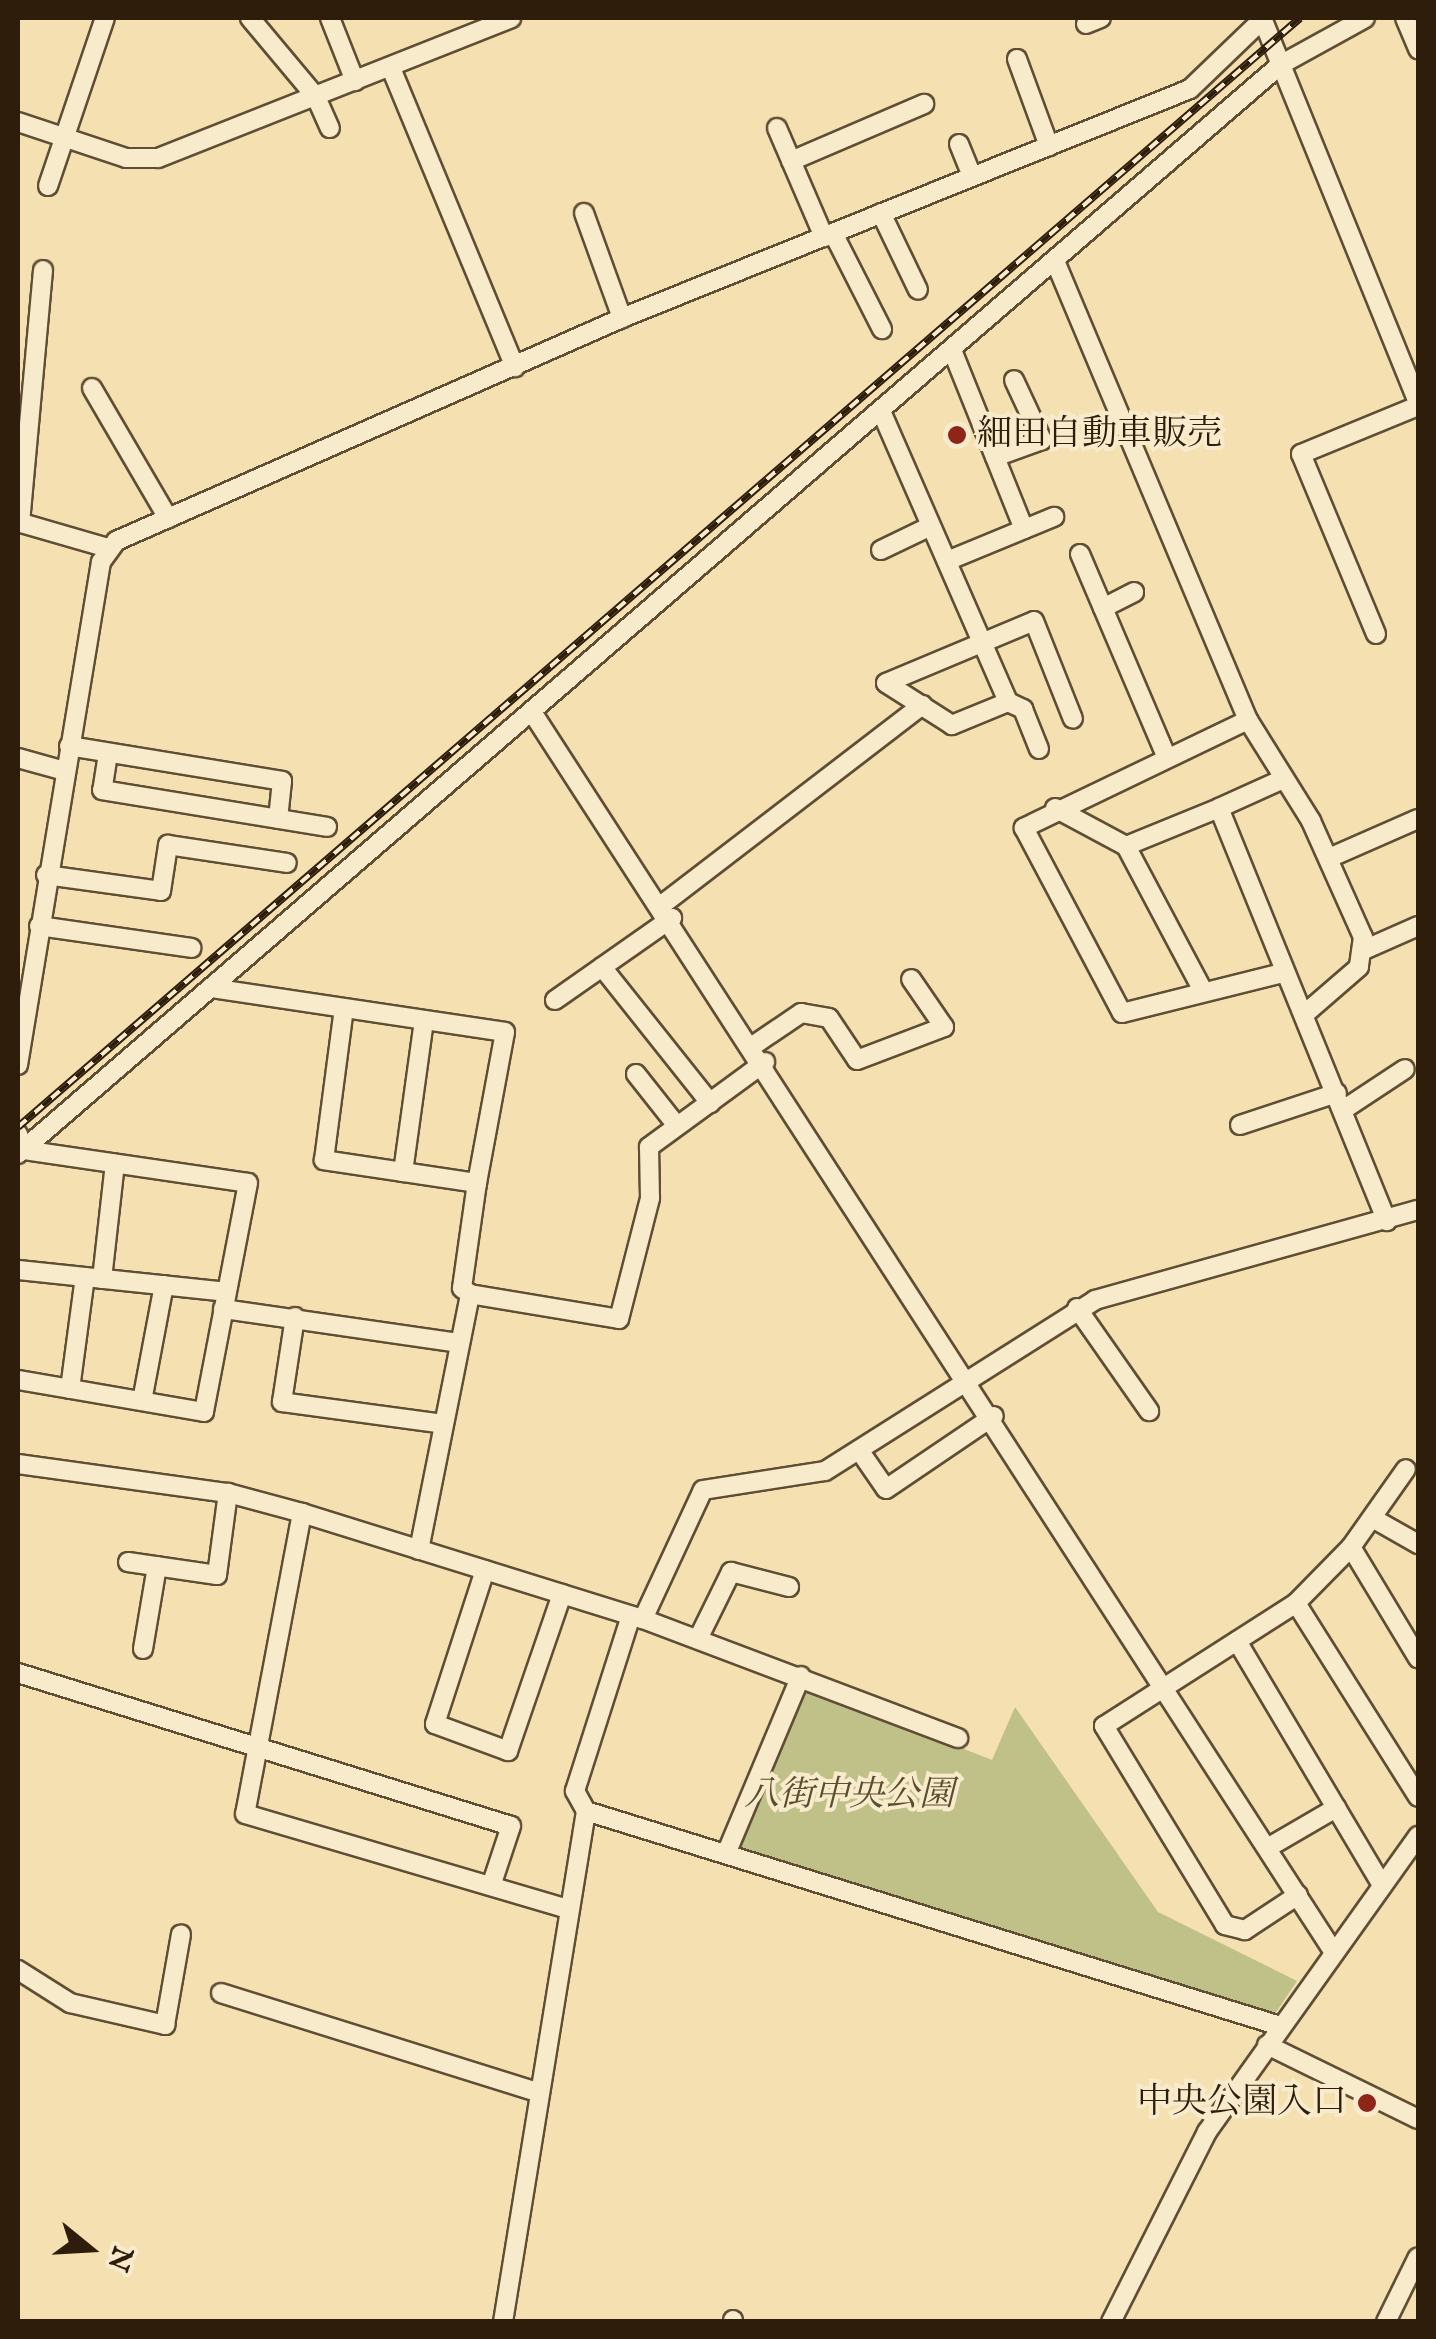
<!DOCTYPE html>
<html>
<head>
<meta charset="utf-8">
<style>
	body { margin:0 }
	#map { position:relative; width:1436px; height:2339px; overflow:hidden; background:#f4e0b0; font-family:"IM FELL English","Noto Serif JP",serif }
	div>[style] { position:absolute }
	.green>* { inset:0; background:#bfc188 }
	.roads { filter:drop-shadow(2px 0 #5f4e34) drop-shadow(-2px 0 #5f4e34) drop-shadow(0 2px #5f4e34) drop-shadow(0 -2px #5f4e34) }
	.minor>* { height:18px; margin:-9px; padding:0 9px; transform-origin:9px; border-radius:9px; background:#f8ebcc }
	.rail>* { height:8px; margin-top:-4px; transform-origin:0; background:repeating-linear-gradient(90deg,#f8ebcc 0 11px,#2d1d0a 0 22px); box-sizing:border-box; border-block:2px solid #2d1d0a }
	.dots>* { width:28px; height:28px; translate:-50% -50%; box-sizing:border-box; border:5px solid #f8ebcc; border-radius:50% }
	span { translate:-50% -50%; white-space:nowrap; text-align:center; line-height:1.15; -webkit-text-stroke:8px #f8ebcc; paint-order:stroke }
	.poi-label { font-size:35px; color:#2d1d0a }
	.left { translate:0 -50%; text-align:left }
	.right { translate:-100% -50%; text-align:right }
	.park-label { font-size:35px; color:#594e30; font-style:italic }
	.frame { position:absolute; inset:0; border:20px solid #2d1d0a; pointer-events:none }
	.north { position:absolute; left:40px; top:2199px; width:100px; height:100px; -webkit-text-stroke:8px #f8ebcc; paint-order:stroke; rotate:108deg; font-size:28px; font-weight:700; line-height:40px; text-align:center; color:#2d1d0a }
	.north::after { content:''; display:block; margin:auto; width:35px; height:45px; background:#2d1d0a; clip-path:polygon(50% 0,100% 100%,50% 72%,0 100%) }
</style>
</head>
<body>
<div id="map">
	<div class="green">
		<div style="clip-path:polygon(802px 1685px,992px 1760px,1015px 1707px,1158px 1912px,1297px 1981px,1273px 2017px,732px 1851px)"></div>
	</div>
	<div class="roads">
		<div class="minor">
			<div style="left:250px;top:18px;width:103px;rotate:50.1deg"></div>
			<div style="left:316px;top:97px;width:34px;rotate:66deg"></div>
			<div style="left:330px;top:18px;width:68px;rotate:68.4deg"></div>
			<div style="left:1262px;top:18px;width:415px;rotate:67.9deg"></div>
			<div style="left:1405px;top:18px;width:34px;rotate:67deg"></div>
			<div style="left:1086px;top:24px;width:16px;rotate:-22deg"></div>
			<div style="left:1017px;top:59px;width:93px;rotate:69.8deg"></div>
			<div style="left:391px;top:68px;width:324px;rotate:67.5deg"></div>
			<div style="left:18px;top:122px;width:114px;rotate:18.4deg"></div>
			<div style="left:126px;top:158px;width:32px"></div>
			<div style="left:158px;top:158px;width:380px;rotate:-21.6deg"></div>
			<div style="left:777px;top:128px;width:119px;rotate:66.7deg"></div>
			<div style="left:959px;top:144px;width:35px;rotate:68deg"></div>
			<div style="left:791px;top:161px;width:145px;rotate:-23.2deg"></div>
			<div style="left:48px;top:186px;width:177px;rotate:-71.3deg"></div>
			<div style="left:584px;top:213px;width:112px;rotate:70.1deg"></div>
			<div style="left:881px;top:213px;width:85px;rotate:64.3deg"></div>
			<div style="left:833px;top:233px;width:108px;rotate:63deg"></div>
			<div style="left:1055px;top:261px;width:498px;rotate:67.2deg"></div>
			<div style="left:1248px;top:720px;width:119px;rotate:58deg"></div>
			<div style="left:1311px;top:821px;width:127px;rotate:65.9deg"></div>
			<div style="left:1363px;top:937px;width:30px;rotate:98deg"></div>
			<div style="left:1359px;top:967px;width:69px;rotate:139.1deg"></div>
			<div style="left:952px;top:350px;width:193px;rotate:68.1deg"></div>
			<div style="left:92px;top:388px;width:151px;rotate:59.7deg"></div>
			<div style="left:881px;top:411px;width:318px;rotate:66.4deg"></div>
			<div style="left:1008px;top:702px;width:17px;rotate:25deg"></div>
			<div style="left:1023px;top:709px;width:43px;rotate:68.2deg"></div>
			<div style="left:995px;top:457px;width:50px;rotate:-19.9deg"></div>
			<div style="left:1042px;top:440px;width:66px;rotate:-115deg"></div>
			<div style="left:18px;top:522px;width:94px;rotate:16.1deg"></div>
			<div style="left:20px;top:523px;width:254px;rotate:-84.8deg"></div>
			<div style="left:881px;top:550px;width:55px;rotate:-25.6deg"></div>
			<div style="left:1080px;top:554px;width:220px;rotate:66.9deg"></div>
			<div style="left:947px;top:561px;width:116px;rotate:-22.4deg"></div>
			<div style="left:1103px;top:608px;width:35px;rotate:-27deg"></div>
			<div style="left:1376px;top:634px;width:195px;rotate:-112.6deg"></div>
			<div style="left:1301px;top:454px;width:126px;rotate:-22.3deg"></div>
			<div style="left:1008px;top:702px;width:61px;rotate:157.7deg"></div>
			<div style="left:952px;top:725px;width:78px;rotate:-147.5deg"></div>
			<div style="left:886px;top:683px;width:160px;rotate:-22.7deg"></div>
			<div style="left:1034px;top:621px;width:105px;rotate:68.3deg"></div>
			<div style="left:532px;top:712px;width:1475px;rotate:57.12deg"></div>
			<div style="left:1248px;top:720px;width:249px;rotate:154.3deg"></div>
			<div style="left:1024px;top:828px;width:209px;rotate:62.1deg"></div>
			<div style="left:1122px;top:1013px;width:166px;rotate:-14deg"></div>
			<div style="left:69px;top:746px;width:216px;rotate:9.3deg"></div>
			<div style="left:282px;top:781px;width:38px;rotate:96deg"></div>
			<div style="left:108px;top:754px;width:36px;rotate:99deg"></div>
			<div style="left:102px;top:790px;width:228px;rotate:9.3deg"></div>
			<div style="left:18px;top:758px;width:49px;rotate:15.5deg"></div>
			<div style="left:1055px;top:808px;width:81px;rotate:28.2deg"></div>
			<div style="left:1126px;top:846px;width:100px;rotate:-22.2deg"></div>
			<div style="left:1219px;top:808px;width:446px;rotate:67.9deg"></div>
			<div style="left:1219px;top:808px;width:68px;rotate:-24.3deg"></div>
			<div style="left:1126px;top:846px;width:164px;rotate:62deg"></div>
			<div style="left:1329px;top:858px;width:97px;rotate:-23.7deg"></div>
			<div style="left:46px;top:875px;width:116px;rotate:7.9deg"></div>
			<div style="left:161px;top:891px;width:47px;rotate:-81.3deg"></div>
			<div style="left:168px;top:845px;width:120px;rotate:8.6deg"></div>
			<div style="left:663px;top:904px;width:327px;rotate:-37.5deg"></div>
			<div style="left:39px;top:926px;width:154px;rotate:8.2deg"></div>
			<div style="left:1366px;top:949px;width:57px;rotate:-23.9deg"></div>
			<div style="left:602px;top:967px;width:174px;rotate:51.5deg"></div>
			<div style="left:211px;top:988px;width:297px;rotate:8.5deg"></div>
			<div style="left:505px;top:1032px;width:154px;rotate:100.5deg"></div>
			<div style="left:477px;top:1183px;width:155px;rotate:-171.5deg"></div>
			<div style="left:324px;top:1160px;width:153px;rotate:-82.5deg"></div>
			<div style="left:555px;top:1000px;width:143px;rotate:-35deg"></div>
			<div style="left:754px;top:1045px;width:57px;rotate:-34.2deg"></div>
			<div style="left:801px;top:1013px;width:28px;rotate:10deg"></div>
			<div style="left:829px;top:1018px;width:50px;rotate:56.3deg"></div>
			<div style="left:857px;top:1060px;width:93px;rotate:-20.8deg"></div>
			<div style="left:944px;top:1027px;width:58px;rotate:-124.5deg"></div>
			<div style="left:18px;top:1065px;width:510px;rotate:-80.63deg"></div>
			<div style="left:101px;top:562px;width:26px;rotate:-54deg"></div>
			<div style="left:116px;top:541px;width:553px;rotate:-23.78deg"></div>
			<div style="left:622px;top:318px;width:612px;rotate:-21.96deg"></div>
			<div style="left:1190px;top:89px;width:101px;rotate:-43.8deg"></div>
			<div style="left:636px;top:1074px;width:66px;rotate:51.7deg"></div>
			<div style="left:1343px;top:1110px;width:74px;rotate:-33.5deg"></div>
			<div style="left:1240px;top:1125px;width:102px;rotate:-18.3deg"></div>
			<div style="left:18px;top:1134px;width:17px;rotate:73deg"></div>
			<div style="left:23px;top:1150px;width:227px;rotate:8.3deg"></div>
			<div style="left:248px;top:1183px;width:233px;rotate:100.9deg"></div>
			<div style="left:204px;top:1412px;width:189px;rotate:-170.2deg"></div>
			<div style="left:18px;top:1154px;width:1667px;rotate:-40.79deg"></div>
			<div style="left:1280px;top:65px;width:97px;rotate:-28.9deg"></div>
			<div style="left:403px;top:1172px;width:153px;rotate:-82.1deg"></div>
			<div style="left:18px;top:1270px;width:209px;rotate:6deg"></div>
			<div style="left:102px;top:1279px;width:116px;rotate:-83.6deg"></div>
			<div style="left:470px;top:1294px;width:10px;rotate:-143deg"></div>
			<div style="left:462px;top:1288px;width:106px;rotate:-81.9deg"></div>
			<div style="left:1077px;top:1308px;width:126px;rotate:55deg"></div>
			<div style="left:223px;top:1309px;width:239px;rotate:8.2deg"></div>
			<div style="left:295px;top:1317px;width:86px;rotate:98.7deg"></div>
			<div style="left:282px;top:1402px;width:163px;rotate:7.7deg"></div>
			<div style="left:70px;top:1389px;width:113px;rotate:-82.4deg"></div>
			<div style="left:142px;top:1401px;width:118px;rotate:-79.3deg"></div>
			<div style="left:859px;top:1450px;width:47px;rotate:55.3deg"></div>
			<div style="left:886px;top:1489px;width:130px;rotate:-34.1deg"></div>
			<div style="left:18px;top:1464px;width:212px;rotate:7.9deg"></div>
			<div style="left:228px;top:1493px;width:77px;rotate:15.1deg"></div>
			<div style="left:302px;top:1513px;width:357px;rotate:17.3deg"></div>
			<div style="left:643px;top:1619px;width:337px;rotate:20.7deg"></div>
			<div style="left:302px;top:1513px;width:306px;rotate:100.7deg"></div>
			<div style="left:245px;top:1814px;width:336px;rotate:16.4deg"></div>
			<div style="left:1374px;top:1519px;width:51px;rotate:29.6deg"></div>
			<div style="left:1351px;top:1547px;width:130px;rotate:58.9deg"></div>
			<div style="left:419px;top:1550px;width:261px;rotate:-78.7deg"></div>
			<div style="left:470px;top:1294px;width:151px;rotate:9.5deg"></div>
			<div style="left:619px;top:1319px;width:125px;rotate:-75.6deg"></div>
			<div style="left:650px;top:1198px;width:51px;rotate:-91.1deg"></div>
			<div style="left:649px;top:1147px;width:144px;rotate:-36.2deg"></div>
			<div style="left:128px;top:1562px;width:90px;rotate:8.3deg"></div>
			<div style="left:217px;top:1575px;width:83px;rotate:-82.4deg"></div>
			<div style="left:485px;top:1570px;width:162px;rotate:108deg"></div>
			<div style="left:435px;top:1724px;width:78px;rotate:20.3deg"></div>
			<div style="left:508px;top:1751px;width:166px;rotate:-71deg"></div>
			<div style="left:1296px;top:1603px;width:229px;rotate:57.8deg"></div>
			<div style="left:643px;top:1619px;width:142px;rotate:-65.1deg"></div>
			<div style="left:703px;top:1490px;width:123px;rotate:-8.9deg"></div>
			<div style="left:825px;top:1471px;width:320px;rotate:-32.3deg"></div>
			<div style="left:1095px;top:1300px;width:335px;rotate:-15.6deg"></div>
			<div style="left:698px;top:1639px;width:75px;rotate:-63.8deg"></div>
			<div style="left:731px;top:1572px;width:60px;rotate:14.5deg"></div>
			<div style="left:1237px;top:1641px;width:284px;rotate:59.3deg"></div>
			<div style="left:143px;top:1649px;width:84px;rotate:-80.4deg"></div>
			<div style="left:18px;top:1673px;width:516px;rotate:17.24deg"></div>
			<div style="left:511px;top:1826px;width:63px;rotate:108.4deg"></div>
			<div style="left:586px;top:1811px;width:727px;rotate:17.21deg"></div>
			<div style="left:1269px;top:1847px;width:78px;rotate:-30.2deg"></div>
			<div style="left:726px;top:1854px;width:193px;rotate:-67.2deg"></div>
			<div style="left:1298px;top:1895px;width:64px;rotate:146.6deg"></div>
			<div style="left:1245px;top:1930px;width:21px;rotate:-166deg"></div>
			<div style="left:1225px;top:1925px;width:233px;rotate:-121.3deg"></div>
			<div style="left:1104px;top:1726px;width:228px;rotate:-32.6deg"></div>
			<div style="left:1296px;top:1603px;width:78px;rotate:-45.5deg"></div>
			<div style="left:1351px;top:1547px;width:95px;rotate:-54.8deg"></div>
			<div style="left:18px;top:1970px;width:62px;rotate:32.4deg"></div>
			<div style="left:70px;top:2003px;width:98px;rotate:13deg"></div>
			<div style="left:165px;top:2025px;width:92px;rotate:-80deg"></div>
			<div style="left:221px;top:1993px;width:331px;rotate:17.4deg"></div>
			<div style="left:1267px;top:2045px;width:168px;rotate:26.1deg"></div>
			<div style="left:503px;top:2322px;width:518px;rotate:-80.77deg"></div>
			<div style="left:586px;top:1811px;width:23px;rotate:-119deg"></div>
			<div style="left:575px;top:1791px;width:184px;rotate:-72.3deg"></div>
			<div style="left:733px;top:2322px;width:2px;rotate:-90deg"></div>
			<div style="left:1111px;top:2322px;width:213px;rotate:-63.2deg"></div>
			<div style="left:1207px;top:2132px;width:364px;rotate:-54.5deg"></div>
			<div style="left:1386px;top:2322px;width:72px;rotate:-63.8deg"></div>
		</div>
	</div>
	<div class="rail">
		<div style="left:18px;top:1127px;width:1695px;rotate:-40.86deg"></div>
	</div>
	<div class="dots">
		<div style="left:957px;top:435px;background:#8f2418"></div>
		<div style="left:1367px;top:2103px;background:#8f2418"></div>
	</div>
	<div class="poi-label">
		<span class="left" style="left:977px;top:435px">細田自動車販売</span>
		<span class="right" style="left:1347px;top:2103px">中央公園入口</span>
	</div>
	<div class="park-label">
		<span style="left:849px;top:1796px">八街中央公園</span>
	</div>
	<div class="frame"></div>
	<div class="north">N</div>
</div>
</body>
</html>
